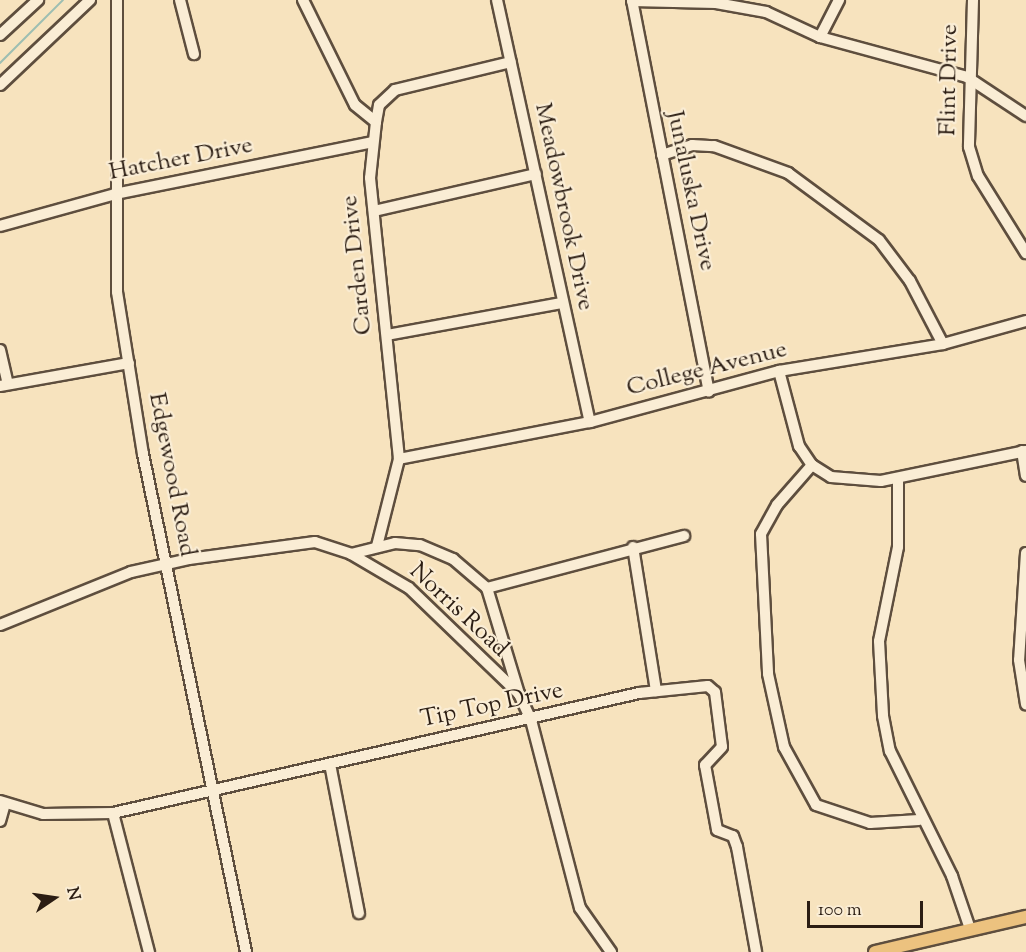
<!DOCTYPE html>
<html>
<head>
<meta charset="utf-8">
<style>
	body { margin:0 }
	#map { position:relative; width:1026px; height:952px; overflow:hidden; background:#f7e3be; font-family:"Sorts Mill Goudy",serif }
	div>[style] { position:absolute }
	.stream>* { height:2px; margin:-1px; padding:0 1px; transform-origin:1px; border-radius:1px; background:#9dbeb2 }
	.roads { filter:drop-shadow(2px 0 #5e4e3e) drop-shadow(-2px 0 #5e4e3e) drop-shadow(0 2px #5e4e3e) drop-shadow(0 -2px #5e4e3e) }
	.minor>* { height:10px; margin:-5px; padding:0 5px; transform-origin:5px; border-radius:5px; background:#faedd5 }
	.major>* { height:12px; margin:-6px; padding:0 6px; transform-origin:6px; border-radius:6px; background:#ecc27f }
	span { translate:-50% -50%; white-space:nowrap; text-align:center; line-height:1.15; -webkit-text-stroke:4.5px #faedd5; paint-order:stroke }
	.street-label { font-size:24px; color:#2b1d13 }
	.north { position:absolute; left:24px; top:868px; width:60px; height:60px; -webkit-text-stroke:4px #faedd5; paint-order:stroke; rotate:77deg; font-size:16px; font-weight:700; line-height:24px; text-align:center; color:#2b1d13 }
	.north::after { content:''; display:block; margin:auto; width:21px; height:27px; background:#2b1d13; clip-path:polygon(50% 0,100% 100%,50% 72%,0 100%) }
	.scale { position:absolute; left:807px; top:901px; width:116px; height:27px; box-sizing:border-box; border:3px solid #2b1d13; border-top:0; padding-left:8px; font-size:18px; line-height:21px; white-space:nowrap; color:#2b1d13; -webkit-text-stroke:4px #faedd5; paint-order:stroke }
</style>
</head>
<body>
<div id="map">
	<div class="stream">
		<div style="left:0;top:63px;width:89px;rotate:-45deg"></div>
	</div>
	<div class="roads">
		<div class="minor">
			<div style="left:117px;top:0;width:292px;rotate:90deg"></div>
			<div style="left:117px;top:292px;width:164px;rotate:80.9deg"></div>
			<div style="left:143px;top:454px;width:509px;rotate:78.31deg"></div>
			<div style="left:180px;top:0;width:56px;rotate:75.5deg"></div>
			<div style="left:303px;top:0;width:117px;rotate:63.7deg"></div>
			<div style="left:355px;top:105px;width:27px;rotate:39deg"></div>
			<div style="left:376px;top:122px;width:56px;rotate:96.1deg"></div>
			<div style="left:370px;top:178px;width:282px;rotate:84.1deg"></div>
			<div style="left:399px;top:459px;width:90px;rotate:104.2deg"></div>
			<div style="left:497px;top:0;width:432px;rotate:77.6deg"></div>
			<div style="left:632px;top:0;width:399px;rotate:78.9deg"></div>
			<div style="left:973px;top:0;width:147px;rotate:91.6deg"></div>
			<div style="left:969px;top:147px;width:30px;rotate:73deg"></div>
			<div style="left:978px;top:176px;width:91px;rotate:58.1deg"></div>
			<div style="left:632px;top:1px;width:84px;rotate:1.4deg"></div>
			<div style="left:716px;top:3px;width:51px;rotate:10.2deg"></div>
			<div style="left:766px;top:12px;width:60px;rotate:24.8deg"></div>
			<div style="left:820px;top:37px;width:152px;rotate:15.2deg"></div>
			<div style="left:967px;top:77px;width:71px;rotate:33.5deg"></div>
			<div style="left:0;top:35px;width:52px;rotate:-42.6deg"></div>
			<div style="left:820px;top:37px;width:42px;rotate:-62.8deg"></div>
			<div style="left:0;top:85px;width:124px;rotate:-43.4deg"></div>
			<div style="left:376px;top:122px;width:17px;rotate:-80deg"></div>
			<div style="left:379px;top:105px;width:22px;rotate:-43deg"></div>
			<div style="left:395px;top:90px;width:119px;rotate:-13.6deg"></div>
			<div style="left:662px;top:155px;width:32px;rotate:-18deg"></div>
			<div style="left:692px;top:145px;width:22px;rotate:3deg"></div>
			<div style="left:714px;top:146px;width:79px;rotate:20deg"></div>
			<div style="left:788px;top:173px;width:113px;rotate:36.4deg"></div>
			<div style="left:879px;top:240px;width:51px;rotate:52.9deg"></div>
			<div style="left:910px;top:281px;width:71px;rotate:62.4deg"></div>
			<div style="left:374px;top:211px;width:166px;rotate:-12.9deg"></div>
			<div style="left:0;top:226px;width:119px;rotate:-15.5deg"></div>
			<div style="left:115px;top:194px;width:262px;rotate:-11.4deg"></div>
			<div style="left:387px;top:335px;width:178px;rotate:-10.4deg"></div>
			<div style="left:0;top:350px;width:35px;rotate:77deg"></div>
			<div style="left:779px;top:371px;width:78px;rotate:75.1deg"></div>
			<div style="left:799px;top:446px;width:23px;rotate:56deg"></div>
			<div style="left:812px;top:465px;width:22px;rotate:32deg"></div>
			<div style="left:831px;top:477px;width:50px;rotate:4.6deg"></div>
			<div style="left:881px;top:481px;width:148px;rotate:-11.7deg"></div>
			<div style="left:0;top:386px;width:131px;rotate:-10.1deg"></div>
			<div style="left:1022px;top:451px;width:25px;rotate:81deg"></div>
			<div style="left:399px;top:459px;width:195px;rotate:-11deg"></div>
			<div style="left:590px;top:422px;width:196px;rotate:-15.1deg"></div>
			<div style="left:779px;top:371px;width:166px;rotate:-9.3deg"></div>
			<div style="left:943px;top:344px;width:86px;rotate:-15.5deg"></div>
			<div style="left:812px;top:465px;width:53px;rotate:131.2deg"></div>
			<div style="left:777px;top:505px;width:33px;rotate:119deg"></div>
			<div style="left:761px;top:534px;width:140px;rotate:87.1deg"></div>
			<div style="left:768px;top:674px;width:75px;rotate:77.6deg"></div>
			<div style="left:784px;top:747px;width:66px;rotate:61.1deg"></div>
			<div style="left:816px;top:805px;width:57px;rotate:18.4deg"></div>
			<div style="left:870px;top:823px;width:49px;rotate:-3.5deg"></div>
			<div style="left:898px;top:478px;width:69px;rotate:90deg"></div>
			<div style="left:898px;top:547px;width:96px;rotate:101.4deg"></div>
			<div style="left:879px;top:641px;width:75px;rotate:86.9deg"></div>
			<div style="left:883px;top:716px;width:36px;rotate:79deg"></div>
			<div style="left:890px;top:751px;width:140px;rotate:63.6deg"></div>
			<div style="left:952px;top:876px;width:56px;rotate:71.2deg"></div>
			<div style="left:633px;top:547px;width:146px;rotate:80.9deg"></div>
			<div style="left:1026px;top:553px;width:107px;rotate:93.7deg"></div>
			<div style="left:1019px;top:660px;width:45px;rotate:81deg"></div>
			<div style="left:351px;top:554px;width:45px;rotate:-14deg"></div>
			<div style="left:395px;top:543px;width:25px;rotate:5deg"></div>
			<div style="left:420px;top:545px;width:36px;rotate:23deg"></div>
			<div style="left:453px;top:559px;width:45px;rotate:40.5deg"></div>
			<div style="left:487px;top:588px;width:111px;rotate:73.2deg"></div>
			<div style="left:487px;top:588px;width:204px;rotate:-14.8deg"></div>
			<div style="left:0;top:625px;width:141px;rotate:-22deg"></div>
			<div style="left:131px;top:572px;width:59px;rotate:-12.6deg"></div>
			<div style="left:189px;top:559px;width:127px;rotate:-7.7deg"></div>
			<div style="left:315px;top:542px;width:38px;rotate:18deg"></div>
			<div style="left:351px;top:554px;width:67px;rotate:30.4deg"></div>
			<div style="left:409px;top:588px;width:153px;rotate:43.9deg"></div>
			<div style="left:519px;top:694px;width:29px;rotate:65deg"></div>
			<div style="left:531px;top:720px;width:194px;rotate:75.4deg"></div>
			<div style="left:580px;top:908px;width:54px;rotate:54.8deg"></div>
			<div style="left:330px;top:764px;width:152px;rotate:79deg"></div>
			<div style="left:0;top:801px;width:45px;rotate:16.8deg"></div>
			<div style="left:43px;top:814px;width:70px;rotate:-0.8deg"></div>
			<div style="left:113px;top:813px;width:540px;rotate:-12.85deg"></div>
			<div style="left:639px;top:693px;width:69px;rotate:-5.8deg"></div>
			<div style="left:708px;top:686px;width:9px;rotate:41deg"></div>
			<div style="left:715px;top:692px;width:55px;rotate:82.7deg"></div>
			<div style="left:722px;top:747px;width:25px;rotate:133deg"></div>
			<div style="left:705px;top:765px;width:66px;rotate:79.5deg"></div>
			<div style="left:717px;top:830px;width:17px;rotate:21deg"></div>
			<div style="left:733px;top:836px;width:12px;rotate:70deg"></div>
			<div style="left:737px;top:847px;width:107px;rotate:79.7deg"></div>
			<div style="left:113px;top:813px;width:144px;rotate:75.5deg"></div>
			<div style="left:0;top:821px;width:18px;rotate:-74deg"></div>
		</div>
		<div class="major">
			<div style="left:875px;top:952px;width:155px;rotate:-13.1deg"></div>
		</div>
	</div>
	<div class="street-label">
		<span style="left:950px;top:80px;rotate:-89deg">Flint Drive</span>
		<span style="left:181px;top:160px;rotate:-11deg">Hatcher Drive</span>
		<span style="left:690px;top:191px;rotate:78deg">Junaluska Drive</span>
		<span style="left:563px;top:207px;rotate:78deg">Meadowbrook Drive</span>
		<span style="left:358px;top:265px;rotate:-96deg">Carden Drive</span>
		<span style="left:707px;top:370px;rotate:-14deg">College Avenue</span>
		<span style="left:171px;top:475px;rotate:79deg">Edgewood Road</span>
		<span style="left:458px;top:611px;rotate:43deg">Norris Road</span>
		<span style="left:492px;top:706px;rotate:-12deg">Tip Top Drive</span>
	</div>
	<div class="north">N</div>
	<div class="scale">100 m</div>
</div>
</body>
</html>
